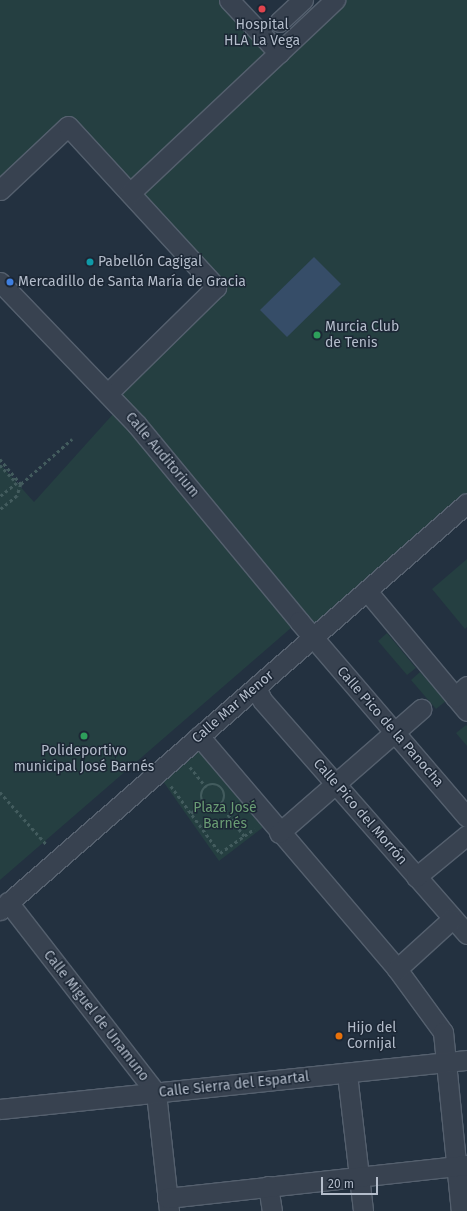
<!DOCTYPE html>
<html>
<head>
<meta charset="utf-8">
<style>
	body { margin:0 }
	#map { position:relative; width:467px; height:1211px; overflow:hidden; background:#233140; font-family:"Fira Sans",sans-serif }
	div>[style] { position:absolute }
	.green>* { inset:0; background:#253f41 }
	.water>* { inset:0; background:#364d68 }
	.path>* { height:2.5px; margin-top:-1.25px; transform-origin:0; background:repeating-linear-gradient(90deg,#435c5e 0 3px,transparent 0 6px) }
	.path>.ring { margin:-1.25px; padding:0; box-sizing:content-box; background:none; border:2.5px solid #435c5e; border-radius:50% }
	.roads { filter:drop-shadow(1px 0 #55606e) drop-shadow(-1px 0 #55606e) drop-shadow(0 1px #55606e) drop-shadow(0 -1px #55606e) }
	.minor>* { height:19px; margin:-9.5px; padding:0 9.5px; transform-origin:9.5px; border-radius:9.5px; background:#384250 }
	.dots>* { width:11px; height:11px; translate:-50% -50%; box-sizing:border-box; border:2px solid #1c2735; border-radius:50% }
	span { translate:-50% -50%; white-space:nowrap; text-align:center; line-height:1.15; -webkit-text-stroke:3px #1c2735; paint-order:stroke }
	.poi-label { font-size:14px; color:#b4bdcb }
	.left { translate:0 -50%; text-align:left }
	.street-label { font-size:14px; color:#b4bdcb }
	.park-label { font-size:14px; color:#6a9d74 }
	.scale { position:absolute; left:321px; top:1177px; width:57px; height:18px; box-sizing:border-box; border:2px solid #b4bdcb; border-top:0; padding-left:5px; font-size:12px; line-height:14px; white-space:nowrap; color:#b4bdcb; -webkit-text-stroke:3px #1c2735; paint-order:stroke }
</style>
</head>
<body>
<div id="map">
	<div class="green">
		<div style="clip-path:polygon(0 0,229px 0,279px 53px,335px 0,467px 0,467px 503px,314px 637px,299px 621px,0 880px,0 464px,34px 502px,114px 413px,121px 423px,113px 399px,216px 287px,68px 126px,0 190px)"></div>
		<div style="clip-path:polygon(467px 559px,467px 627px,465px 629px,432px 589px)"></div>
		<div style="clip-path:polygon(387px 633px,416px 668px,407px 675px,378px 641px)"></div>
		<div style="clip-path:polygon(420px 672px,446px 701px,436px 709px,411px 680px)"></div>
		<div style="clip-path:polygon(466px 725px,467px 726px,467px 746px,456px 733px)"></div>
		<div style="clip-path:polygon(203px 741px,270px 822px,219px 861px,160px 777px)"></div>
	</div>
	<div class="water">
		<div style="clip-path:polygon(314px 257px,341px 284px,287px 337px,260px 310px)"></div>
	</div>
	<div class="path">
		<div style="left:0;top:459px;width:33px;rotate:50deg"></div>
		<div style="left:21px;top:484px;width:13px;rotate:108deg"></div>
		<div style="left:17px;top:496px;width:22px;rotate:141deg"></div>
		<div style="left:0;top:465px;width:25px;rotate:47deg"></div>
		<div style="left:17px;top:483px;width:22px;rotate:141deg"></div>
		<div style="left:21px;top:484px;width:68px;rotate:-41.4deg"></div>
		<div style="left:190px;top:767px;width:26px;rotate:51deg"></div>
		<div class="ring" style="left:201px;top:784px;width:21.5px;height:21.5px"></div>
		<div style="left:171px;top:786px;width:83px;rotate:53.8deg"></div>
		<div style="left:220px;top:853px;width:42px;rotate:-35.2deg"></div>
		<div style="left:0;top:792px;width:71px;rotate:48.4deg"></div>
		<div style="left:221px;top:805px;width:39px;rotate:53deg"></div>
		<div style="left:191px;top:813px;width:16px;rotate:-38deg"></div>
	</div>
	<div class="roads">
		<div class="minor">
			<div style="left:229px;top:0;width:73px;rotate:46.7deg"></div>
			<div style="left:279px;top:22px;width:33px;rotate:-43deg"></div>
			<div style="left:0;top:190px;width:93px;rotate:-43.3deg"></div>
			<div style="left:68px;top:126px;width:219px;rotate:47.4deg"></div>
			<div style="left:216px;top:287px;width:151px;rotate:135.5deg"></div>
			<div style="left:130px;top:193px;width:282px;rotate:-43.3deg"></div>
			<div style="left:0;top:282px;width:198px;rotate:46.2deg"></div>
			<div style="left:137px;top:425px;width:254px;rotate:50.4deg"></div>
			<div style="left:299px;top:621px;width:258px;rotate:49.4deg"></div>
			<div style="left:367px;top:591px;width:156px;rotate:50.2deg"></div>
			<div style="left:256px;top:687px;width:14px;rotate:65deg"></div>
			<div style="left:262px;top:700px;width:311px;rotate:48.8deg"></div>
			<div style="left:455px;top:697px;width:16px;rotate:-43deg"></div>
			<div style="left:199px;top:736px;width:306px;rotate:49.6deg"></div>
			<div style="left:397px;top:969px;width:78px;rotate:53.9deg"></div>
			<div style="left:443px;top:1032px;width:180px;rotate:84.3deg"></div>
			<div style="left:279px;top:833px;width:189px;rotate:-41.1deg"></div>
			<div style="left:416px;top:877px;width:66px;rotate:-39.5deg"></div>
			<div style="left:8px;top:902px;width:242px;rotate:52.2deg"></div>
			<div style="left:156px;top:1093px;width:119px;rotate:83.7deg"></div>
			<div style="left:0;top:910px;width:619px;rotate:-41.07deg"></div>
			<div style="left:397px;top:969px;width:74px;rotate:-42.3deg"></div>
			<div style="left:347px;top:1074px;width:138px;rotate:83.3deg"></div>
			<div style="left:0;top:1109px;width:470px;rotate:-6deg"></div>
			<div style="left:268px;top:1186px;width:25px;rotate:81deg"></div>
			<div style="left:167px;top:1198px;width:302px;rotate:-6.3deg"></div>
		</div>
	</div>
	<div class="dots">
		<div style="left:262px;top:9px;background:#e0444e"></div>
		<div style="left:90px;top:262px;background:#0f9aa8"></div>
		<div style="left:10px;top:282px;background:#3f7fe0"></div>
		<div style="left:317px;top:335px;background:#2e9e5b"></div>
		<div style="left:84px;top:736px;background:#2e9e5b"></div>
		<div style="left:339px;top:1036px;background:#e8710a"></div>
	</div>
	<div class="poi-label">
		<span style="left:262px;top:33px">Hospital<br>HLA La Vega</span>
		<span class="left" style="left:98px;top:262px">Pabellón Cagigal</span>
		<span class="left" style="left:18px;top:282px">Mercadillo de Santa María de Gracia</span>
		<span class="left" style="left:325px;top:335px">Murcia Club<br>de Tenis</span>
		<span style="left:84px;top:759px">Polideportivo<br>municipal José Barnés</span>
		<span class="left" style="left:347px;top:1036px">Hijo del<br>Cornijal</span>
	</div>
	<div class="street-label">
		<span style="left:162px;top:455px;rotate:50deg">Calle Auditorium</span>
		<span style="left:233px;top:707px;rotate:-41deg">Calle Mar Menor</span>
		<span style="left:390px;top:727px;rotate:49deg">Calle Pico de la Panocha</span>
		<span style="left:360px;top:812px;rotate:49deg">Calle Pico del Morrón</span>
		<span style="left:96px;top:1016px;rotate:52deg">Calle Miguel de Unamuno</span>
		<span style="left:234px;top:1085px;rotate:-6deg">Calle Sierra del Espartal</span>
	</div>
	<div class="park-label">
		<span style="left:225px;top:816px">Plaza José<br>Barnés</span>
	</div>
	<div class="scale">20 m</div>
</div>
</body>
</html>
